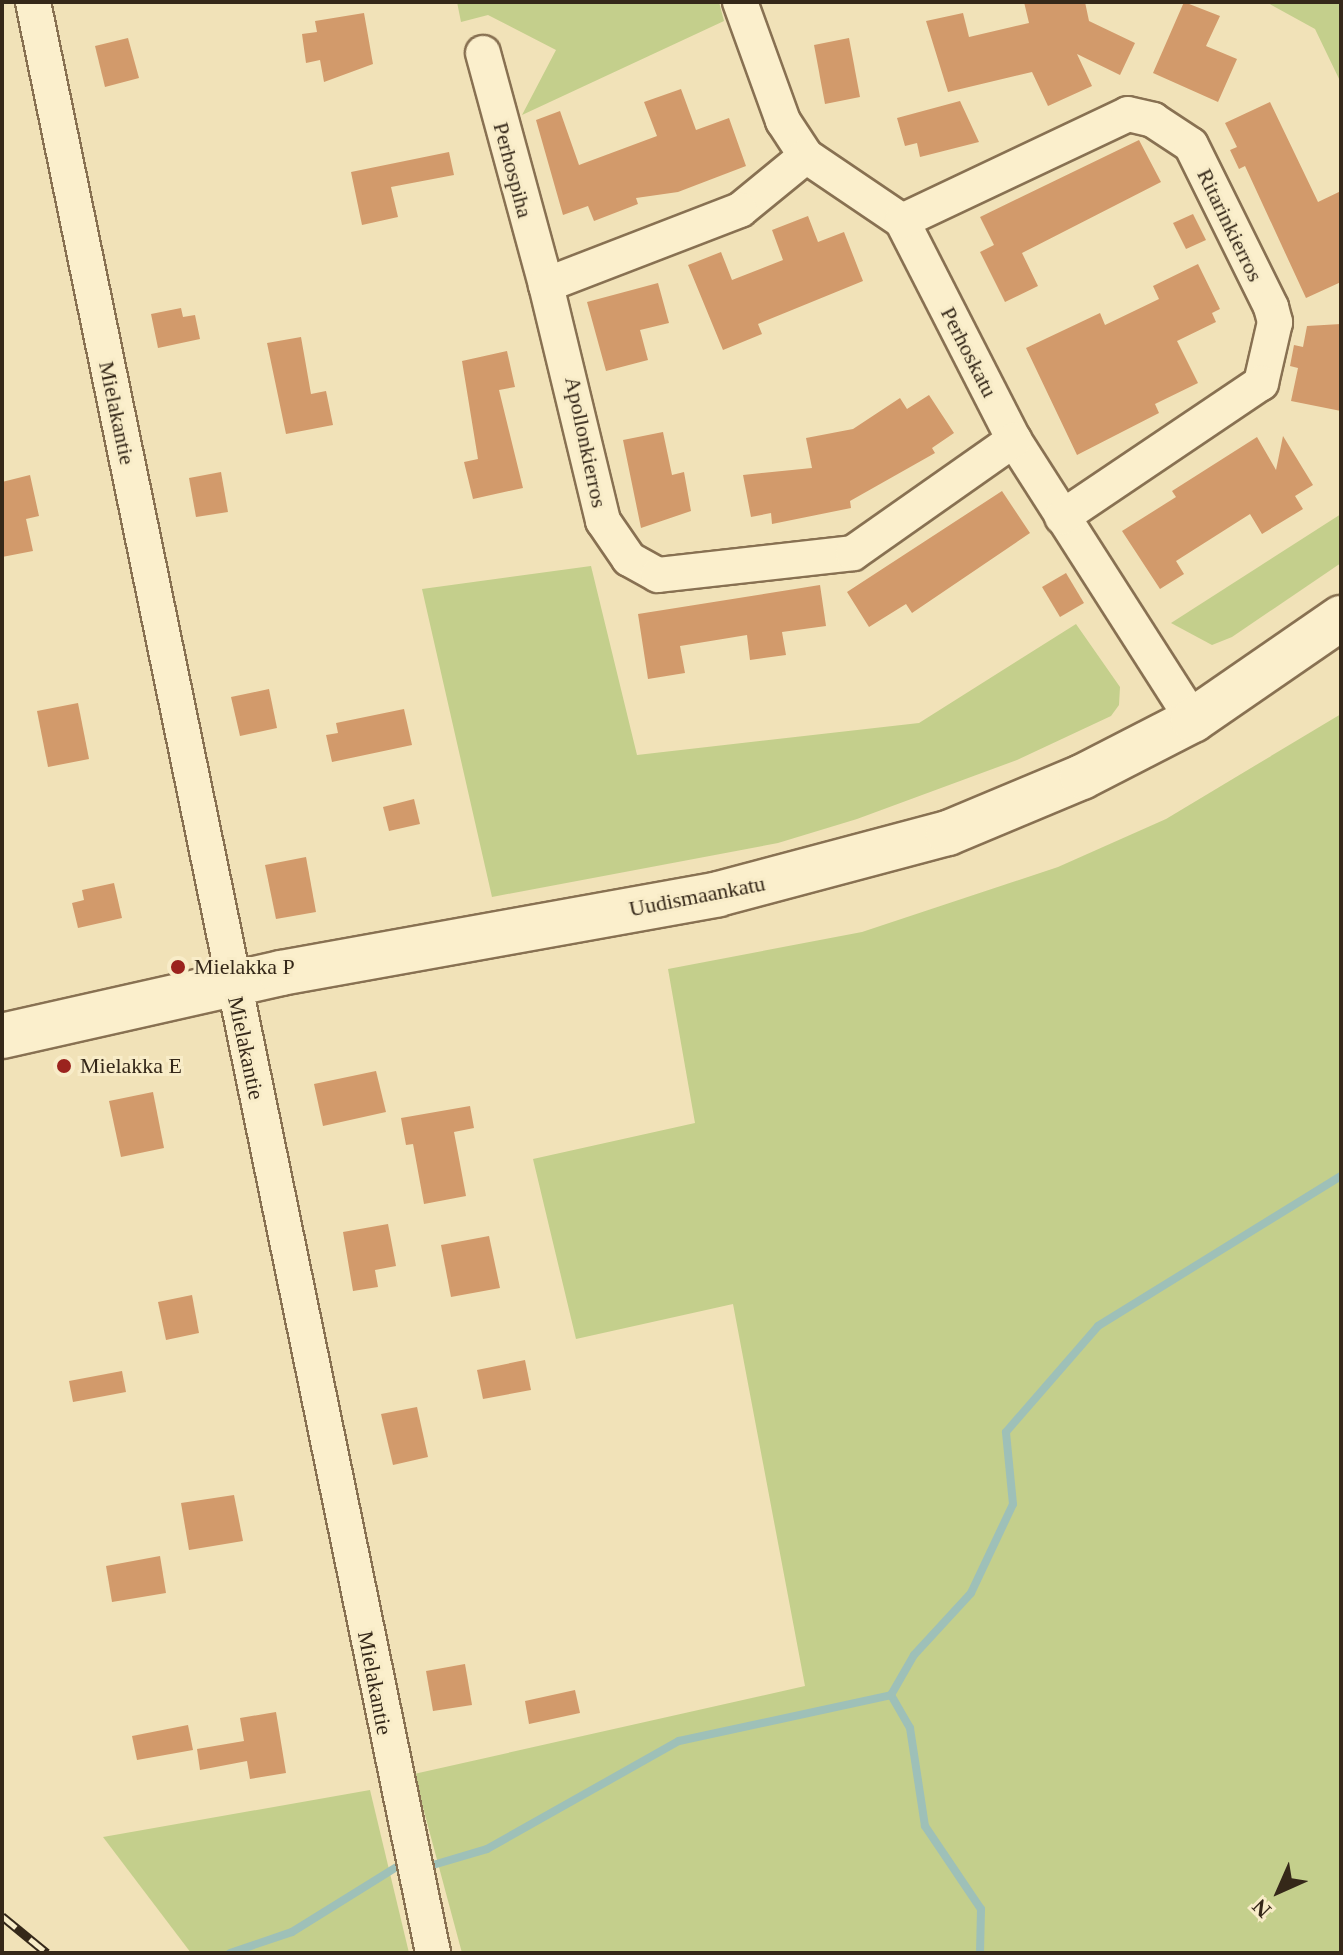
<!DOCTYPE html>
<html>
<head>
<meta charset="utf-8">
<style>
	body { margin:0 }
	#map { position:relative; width:1343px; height:1955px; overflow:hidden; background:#f1e2b8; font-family:"Times New Roman",serif }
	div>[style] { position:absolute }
	.green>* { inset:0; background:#c4cf8c }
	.stream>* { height:8px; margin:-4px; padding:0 4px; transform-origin:4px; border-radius:4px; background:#9ec0b8 }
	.building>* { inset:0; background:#d29a6b }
	.roads { filter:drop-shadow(2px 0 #887152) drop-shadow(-2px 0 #887152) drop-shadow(0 2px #887152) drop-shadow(0 -2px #887152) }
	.street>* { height:34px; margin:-17px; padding:0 17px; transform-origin:17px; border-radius:17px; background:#fbefcc }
	.secondary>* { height:44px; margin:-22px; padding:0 22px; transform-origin:22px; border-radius:22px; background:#fbefcc }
	.rail>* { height:9px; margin-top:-4.5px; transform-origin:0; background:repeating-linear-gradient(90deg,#f8ecc8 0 18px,#352819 0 36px); box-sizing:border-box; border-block:2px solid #352819 }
	.dots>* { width:22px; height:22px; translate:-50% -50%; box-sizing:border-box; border:4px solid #f8ecc8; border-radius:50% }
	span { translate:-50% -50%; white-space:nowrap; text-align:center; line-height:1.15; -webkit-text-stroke:6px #f8ecc8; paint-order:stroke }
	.street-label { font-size:22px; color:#352819 }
	.poi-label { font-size:22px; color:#352819 }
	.left { translate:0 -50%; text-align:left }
	.frame { position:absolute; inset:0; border:4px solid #352819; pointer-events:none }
	.north { position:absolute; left:1239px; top:1851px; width:80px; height:80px; -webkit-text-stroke:6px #f8ecc8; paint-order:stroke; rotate:225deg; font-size:22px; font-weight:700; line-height:32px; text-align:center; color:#352819 }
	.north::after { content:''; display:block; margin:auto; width:28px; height:36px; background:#352819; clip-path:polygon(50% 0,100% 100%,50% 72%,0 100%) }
</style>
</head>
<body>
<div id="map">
	<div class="green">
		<div style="clip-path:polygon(457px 2px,719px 2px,724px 21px,522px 115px,556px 50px,488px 15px,461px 22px)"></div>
		<div style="clip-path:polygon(1266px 2px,1341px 2px,1341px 83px,1315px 29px)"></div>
		<div style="clip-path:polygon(1341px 514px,1341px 563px,1232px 637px,1212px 645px,1171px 623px)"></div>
		<div style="clip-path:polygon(591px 566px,637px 755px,919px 723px,1076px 624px,1120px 687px,1119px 705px,1111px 716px,1017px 760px,857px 819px,778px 843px,492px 897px,422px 589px)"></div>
		<div style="clip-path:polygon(1341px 714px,1341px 1953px,462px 1953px,414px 1774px,805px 1686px,733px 1304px,576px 1339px,533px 1159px,695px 1123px,668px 969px,862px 932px,1058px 867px,1166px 819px)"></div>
		<div style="clip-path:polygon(370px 1790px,409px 1953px,191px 1953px,103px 1837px)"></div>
	</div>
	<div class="stream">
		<div style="left:891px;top:1695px;width:38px;rotate:60deg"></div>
		<div style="left:910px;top:1728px;width:99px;rotate:81.3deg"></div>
		<div style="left:925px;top:1826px;width:100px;rotate:56deg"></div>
		<div style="left:981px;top:1909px;width:44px;rotate:91.3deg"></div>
		<div style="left:433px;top:1865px;width:56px;rotate:-16.5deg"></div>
		<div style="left:487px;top:1849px;width:220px;rotate:-29.4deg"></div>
		<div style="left:679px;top:1741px;width:217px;rotate:-12.2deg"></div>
		<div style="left:891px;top:1695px;width:46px;rotate:-60.1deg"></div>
		<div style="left:914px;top:1655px;width:84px;rotate:-47.4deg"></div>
		<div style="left:971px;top:1593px;width:98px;rotate:-64.7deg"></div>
		<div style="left:1013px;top:1504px;width:72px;rotate:-95.6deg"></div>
		<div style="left:1006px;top:1432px;width:140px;rotate:-49deg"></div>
		<div style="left:1098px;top:1326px;width:286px;rotate:-31.7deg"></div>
		<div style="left:230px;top:1953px;width:65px;rotate:-18.7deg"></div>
		<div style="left:292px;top:1932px;width:121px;rotate:-31.9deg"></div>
	</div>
	<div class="building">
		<div style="clip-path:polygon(1024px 2px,1085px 2px,1089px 21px,1135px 43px,1120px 75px,1077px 54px,1092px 86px,1048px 106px,1032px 72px,948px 92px,926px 21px,963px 13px,969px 37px,1029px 23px)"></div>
		<div style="clip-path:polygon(1184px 2px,1220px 16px,1206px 46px,1237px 59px,1218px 102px,1153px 73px)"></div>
		<div style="clip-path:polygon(364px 13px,373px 64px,324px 82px,320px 60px,306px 63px,302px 34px,317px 32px,315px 21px)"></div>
		<div style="clip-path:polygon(128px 38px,139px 78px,105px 87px,95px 46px)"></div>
		<div style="clip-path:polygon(849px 38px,860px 97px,825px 104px,814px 45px)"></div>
		<div style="clip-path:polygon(681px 89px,696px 130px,729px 118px,746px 166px,678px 192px,636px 198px,638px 204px,594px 221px,588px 206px,563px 215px,536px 120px,560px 111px,579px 165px,657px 136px,644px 102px)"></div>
		<div style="clip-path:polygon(960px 101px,979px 142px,920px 157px,917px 143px,905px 146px,897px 118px)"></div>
		<div style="clip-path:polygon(1270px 102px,1318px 202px,1341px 191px,1341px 282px,1306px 298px,1245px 166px,1239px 169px,1230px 150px,1237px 147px,1225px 123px)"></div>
		<div style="clip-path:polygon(1139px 140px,1161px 182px,1022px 253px,1038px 286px,1005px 302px,980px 252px,994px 245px,980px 217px)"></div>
		<div style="clip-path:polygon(449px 152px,454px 175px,391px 187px,398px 217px,362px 225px,351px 172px)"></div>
		<div style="clip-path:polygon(1193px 214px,1206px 240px,1186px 249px,1173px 223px)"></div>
		<div style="clip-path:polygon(808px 216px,818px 242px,844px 232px,863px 281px,758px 324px,762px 334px,723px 350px,688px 265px,721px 252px,732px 280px,783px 260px,772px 230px)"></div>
		<div style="clip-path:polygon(1198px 264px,1220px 309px,1212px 313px,1216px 322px,1177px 341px,1198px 383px,1155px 404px,1159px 413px,1077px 455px,1026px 348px,1100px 313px,1105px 325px,1159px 299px,1153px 286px)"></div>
		<div style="clip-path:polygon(658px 283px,669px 323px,640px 330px,648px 360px,606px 371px,587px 302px)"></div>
		<div style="clip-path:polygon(181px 308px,183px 317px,195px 315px,200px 339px,158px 348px,151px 314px)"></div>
		<div style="clip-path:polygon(1341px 324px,1341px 411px,1291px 401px,1298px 368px,1290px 366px,1294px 345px,1303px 347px,1307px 326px)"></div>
		<div style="clip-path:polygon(301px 337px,311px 394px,326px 391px,333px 425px,286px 434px,267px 343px)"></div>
		<div style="clip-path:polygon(507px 351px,515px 387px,499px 390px,523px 488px,473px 499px,464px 462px,478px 459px,462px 361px)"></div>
		<div style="clip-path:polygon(929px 395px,954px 433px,932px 448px,935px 453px,850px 501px,851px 508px,772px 524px,771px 513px,751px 517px,743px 475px,812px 468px,806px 438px,853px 429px,900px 398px,907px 409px)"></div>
		<div style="clip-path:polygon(663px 432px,672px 475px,684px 472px,691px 511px,641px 528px,623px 440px)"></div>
		<div style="clip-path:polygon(1283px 436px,1313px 485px,1295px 496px,1303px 509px,1262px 534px,1250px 514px,1176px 561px,1184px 574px,1160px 589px,1122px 531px,1176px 497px,1172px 491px,1257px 437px,1276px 470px)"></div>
		<div style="clip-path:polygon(221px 472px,228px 512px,196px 517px,189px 478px)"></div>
		<div style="clip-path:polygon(30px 475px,39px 516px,26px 519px,33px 551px,2px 557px,2px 482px)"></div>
		<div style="clip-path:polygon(1002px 491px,1030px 533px,912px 613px,906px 604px,869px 627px,847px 592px)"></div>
		<div style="clip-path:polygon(1066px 573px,1084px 603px,1060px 617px,1042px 587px)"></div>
		<div style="clip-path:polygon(820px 585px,826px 626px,782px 632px,786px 655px,750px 660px,747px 635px,680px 646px,685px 673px,648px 679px,638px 614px)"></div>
		<div style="clip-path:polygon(269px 689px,277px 728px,240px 736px,231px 697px)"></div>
		<div style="clip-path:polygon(78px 703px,89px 759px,48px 767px,37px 711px)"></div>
		<div style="clip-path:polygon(404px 709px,412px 745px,332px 762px,326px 735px,338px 733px,336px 723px)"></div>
		<div style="clip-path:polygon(414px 799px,420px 824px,389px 831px,383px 807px)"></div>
		<div style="clip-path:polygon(306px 857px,316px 912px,276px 919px,265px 865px)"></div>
		<div style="clip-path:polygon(114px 883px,122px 918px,78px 928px,72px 903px,84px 900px,82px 890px)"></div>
		<div style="clip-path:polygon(376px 1071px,386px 1112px,323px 1126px,314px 1084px)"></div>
		<div style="clip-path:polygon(153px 1092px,164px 1148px,121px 1157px,109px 1101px)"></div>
		<div style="clip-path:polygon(470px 1106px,474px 1128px,454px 1132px,466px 1196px,424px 1204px,413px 1144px,406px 1145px,401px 1118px)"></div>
		<div style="clip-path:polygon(388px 1224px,396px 1266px,375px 1270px,378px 1287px,353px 1291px,343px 1232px)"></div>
		<div style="clip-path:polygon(489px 1236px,500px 1288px,451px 1297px,441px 1245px)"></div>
		<div style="clip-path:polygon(192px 1295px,199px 1333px,166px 1340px,158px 1302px)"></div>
		<div style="clip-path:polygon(525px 1360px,531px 1390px,483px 1399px,477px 1370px)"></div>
		<div style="clip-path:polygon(122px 1371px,126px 1392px,73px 1402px,69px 1381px)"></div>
		<div style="clip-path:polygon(417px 1407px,428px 1457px,393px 1465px,381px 1414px)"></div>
		<div style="clip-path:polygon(234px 1495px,243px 1541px,189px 1550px,181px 1503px)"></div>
		<div style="clip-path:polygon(160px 1556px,166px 1593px,112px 1602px,106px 1566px)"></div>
		<div style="clip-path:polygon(465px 1664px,472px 1705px,433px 1711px,426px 1671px)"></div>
		<div style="clip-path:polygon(575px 1690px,580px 1713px,529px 1724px,525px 1701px)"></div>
		<div style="clip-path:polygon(276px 1712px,286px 1773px,250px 1779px,247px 1761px,200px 1770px,197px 1749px,244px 1741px,240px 1718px)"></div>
		<div style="clip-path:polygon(188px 1725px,193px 1750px,137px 1760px,132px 1736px)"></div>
	</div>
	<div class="roads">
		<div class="street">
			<div style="left:33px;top:2px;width:1992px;rotate:78.41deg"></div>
			<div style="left:740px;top:2px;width:127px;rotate:70.1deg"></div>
			<div style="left:783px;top:121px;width:42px;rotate:56.7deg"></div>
			<div style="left:806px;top:156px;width:116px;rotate:34.1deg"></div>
			<div style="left:902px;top:221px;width:246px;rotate:62.9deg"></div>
			<div style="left:1014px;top:440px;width:332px;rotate:57.4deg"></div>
			<div style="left:483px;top:53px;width:240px;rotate:74.8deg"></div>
			<div style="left:806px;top:156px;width:85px;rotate:140.7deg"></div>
			<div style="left:740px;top:210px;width:208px;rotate:158.9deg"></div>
			<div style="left:546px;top:285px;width:243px;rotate:76.4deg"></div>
			<div style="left:603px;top:521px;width:46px;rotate:55.6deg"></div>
			<div style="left:629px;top:559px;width:33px;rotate:29deg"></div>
			<div style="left:658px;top:575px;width:196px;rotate:-6.4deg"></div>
			<div style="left:853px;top:553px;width:197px;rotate:-35.1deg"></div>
			<div style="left:902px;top:221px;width:250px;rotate:-25.3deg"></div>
			<div style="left:1128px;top:114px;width:26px;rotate:13deg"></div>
			<div style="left:1153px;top:120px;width:45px;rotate:33.3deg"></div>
			<div style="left:1191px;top:145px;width:181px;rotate:63.7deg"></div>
			<div style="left:1271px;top:307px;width:16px;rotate:75deg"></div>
			<div style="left:1275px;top:322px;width:63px;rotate:102.9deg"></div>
			<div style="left:1261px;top:383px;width:240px;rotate:146deg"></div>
		</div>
		<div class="secondary">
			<div style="left:2px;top:1036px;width:286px;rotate:-12.7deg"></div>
			<div style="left:281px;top:973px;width:444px;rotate:-10.2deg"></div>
			<div style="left:718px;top:894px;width:238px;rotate:-14.9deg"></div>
			<div style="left:948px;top:833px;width:145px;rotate:-22.7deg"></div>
			<div style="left:1082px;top:777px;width:125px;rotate:-27.2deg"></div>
			<div style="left:1193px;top:720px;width:180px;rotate:-34.6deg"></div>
		</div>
	</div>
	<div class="rail">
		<div style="left:2px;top:1916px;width:58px;rotate:39.4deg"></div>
	</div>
	<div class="dots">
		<div style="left:178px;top:967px;background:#9b231e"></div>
		<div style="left:64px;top:1066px;background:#9b231e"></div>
	</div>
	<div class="street-label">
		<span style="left:513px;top:170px;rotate:75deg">Perhospiha</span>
		<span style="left:1230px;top:225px;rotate:64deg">Ritarinkierros</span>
		<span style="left:969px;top:352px;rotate:63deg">Perhoskatu</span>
		<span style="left:117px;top:413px;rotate:78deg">Mielakantie</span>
		<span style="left:586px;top:442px;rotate:78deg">Apollonkierros</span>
		<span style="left:697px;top:896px;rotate:-11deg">Uudismaankatu</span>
		<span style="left:246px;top:1048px;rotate:78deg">Mielakantie</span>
		<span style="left:375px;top:1683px;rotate:79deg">Mielakantie</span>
	</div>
	<div class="poi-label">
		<span class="left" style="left:194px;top:967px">Mielakka P</span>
		<span class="left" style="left:80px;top:1066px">Mielakka E</span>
	</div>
	<div class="frame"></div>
	<div class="north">N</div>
</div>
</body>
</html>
